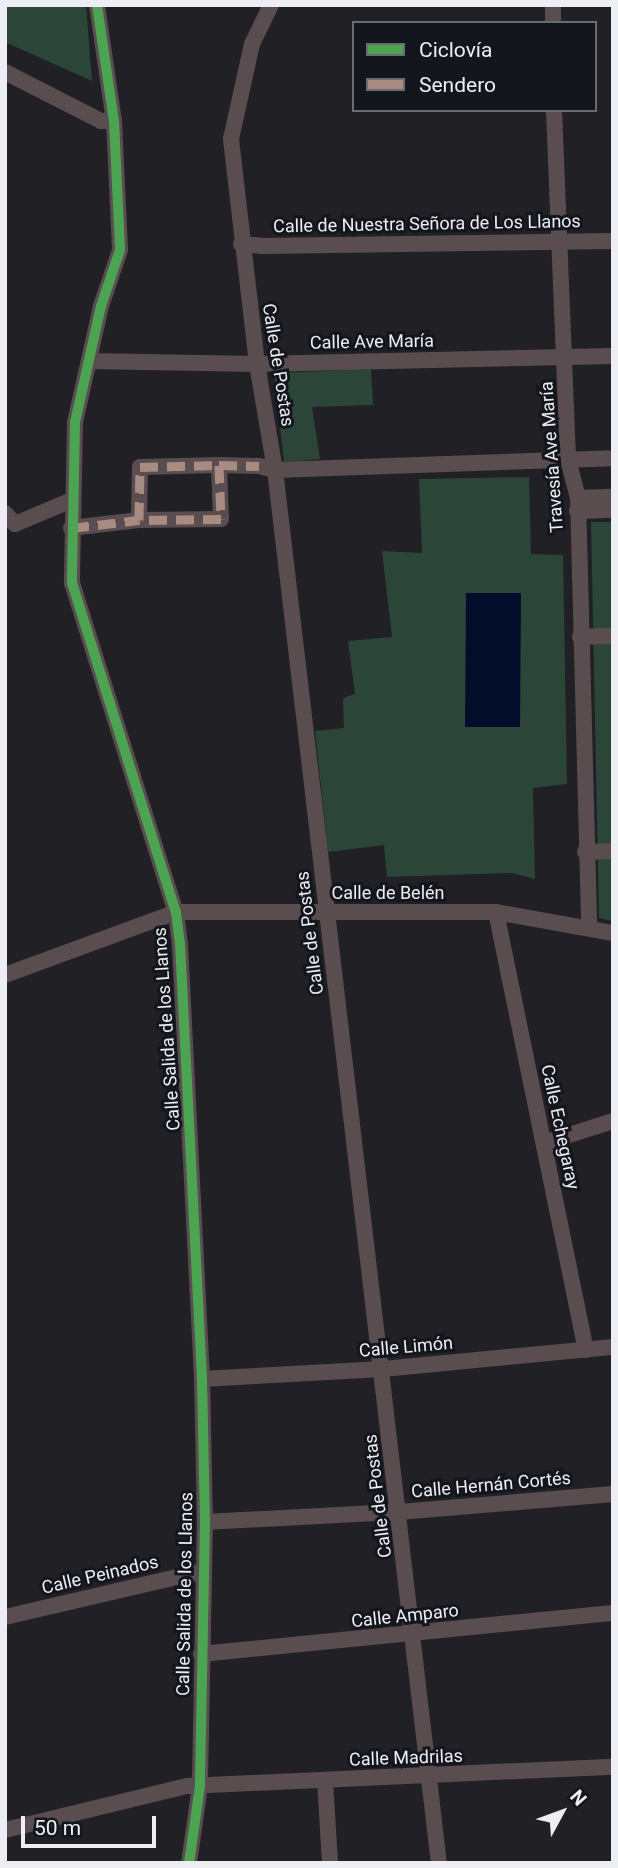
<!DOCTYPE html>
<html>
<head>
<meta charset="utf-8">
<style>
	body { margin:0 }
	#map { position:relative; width:618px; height:1868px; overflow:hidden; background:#202025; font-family:Roboto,sans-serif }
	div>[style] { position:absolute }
	.green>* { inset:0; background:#2c4539 }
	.water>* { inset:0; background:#030d2a }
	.street>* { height:16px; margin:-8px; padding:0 8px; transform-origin:8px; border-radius:8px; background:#5a4d50 }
	.quiet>* { height:9px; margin-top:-4.5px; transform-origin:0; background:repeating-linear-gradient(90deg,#a88b81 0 18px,transparent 0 27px) }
	.cycleway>* { height:10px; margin:-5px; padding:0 5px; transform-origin:5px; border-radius:5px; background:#4ca352 }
	span { translate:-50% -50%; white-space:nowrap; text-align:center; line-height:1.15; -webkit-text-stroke:6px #14161d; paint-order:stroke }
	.street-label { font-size:18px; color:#edeef3 }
	.frame { position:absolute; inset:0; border:7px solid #edeef3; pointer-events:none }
	.legend { position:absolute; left:352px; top:21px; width:245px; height:91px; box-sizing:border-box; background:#14161d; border:2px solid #6b6c73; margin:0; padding:9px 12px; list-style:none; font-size:21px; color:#edeef3 }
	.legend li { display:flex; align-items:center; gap:14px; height:35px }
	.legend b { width:35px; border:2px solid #6b6c73 }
	.north { position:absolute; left:527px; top:1777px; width:70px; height:70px; -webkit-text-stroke:5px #14161d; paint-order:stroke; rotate:49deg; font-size:19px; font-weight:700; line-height:28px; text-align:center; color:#edeef3 }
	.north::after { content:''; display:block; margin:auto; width:24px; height:32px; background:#edeef3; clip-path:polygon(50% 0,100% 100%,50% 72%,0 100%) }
	.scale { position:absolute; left:21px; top:1816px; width:135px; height:32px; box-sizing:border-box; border:4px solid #edeef3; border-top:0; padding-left:9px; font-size:21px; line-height:24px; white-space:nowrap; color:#edeef3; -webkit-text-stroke:5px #14161d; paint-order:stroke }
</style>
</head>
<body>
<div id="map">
	<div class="green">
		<div style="clip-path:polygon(5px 5px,86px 5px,92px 81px,5px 42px)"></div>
		<div style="clip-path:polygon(371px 369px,373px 405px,312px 407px,320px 459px,284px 462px,274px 373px)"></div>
		<div style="clip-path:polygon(529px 477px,531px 554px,563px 555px,567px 784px,533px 788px,535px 879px,512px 873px,387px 877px,384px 845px,328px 852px,315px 731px,344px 728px,343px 698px,355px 694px,348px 641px,392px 637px,382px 551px,422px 553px,419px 479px)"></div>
		<div style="clip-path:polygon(591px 522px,613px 522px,613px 921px,599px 918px)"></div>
	</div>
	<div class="water">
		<div style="clip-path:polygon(466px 593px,521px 593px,520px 727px,465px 727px)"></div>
	</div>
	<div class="street">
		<div style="left:97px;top:5px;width:117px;rotate:81.7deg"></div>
		<div style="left:114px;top:121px;width:129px;rotate:87.3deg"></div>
		<div style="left:120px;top:250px;width:59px;rotate:108.7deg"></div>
		<div style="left:101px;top:306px;width:119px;rotate:102.6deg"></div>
		<div style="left:75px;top:422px;width:161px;rotate:91.1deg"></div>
		<div style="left:72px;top:583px;width:345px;rotate:72.5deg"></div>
		<div style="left:176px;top:912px;width:32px;rotate:83deg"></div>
		<div style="left:180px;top:944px;width:436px;rotate:87.1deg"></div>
		<div style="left:202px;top:1379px;width:143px;rotate:88.8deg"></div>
		<div style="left:205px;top:1522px;width:264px;rotate:91.1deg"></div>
		<div style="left:200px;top:1786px;width:78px;rotate:98.1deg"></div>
		<div style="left:271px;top:5px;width:43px;rotate:116deg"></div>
		<div style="left:252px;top:44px;width:97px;rotate:102.5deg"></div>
		<div style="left:231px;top:139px;width:226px;rotate:83.4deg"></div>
		<div style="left:257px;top:364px;width:108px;rotate:80.4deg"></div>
		<div style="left:275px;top:470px;width:1403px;rotate:83.29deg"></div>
		<div style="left:553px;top:5px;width:18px;rotate:90deg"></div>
		<div style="left:5px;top:72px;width:108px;rotate:27deg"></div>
		<div style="left:101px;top:121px;width:13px"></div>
		<div style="left:554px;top:110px;width:349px;rotate:87.7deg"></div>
		<div style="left:568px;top:459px;width:40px;rotate:75.6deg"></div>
		<div style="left:578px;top:498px;width:430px;rotate:88.5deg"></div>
		<div style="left:241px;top:244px;width:22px;rotate:5deg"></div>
		<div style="left:263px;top:246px;width:350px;rotate:-0.8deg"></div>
		<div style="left:89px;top:361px;width:168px;rotate:1deg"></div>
		<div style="left:257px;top:364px;width:356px;rotate:-1.3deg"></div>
		<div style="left:219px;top:465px;width:54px;rotate:87.9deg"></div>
		<div style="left:221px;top:519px;width:82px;rotate:179.3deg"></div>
		<div style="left:139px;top:520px;width:53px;rotate:-88.9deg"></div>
		<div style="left:140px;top:467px;width:79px;rotate:-1.5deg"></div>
		<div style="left:219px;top:465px;width:40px;rotate:1.4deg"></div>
		<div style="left:259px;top:466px;width:16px;rotate:14deg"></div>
		<div style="left:275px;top:470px;width:338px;rotate:-2deg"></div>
		<div style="left:578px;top:498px;width:35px;rotate:-2deg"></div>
		<div style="left:577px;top:511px;width:36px;rotate:-2deg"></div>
		<div style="left:5px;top:513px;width:15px;rotate:48deg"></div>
		<div style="left:15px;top:524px;width:62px;rotate:-22.8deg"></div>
		<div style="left:71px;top:528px;width:68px;rotate:-6.7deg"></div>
		<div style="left:580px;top:637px;width:33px;rotate:-2deg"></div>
		<div style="left:585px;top:852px;width:28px;rotate:-2deg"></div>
		<div style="left:496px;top:912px;width:447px;rotate:78.4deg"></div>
		<div style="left:5px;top:975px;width:182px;rotate:-20.2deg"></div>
		<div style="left:176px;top:912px;width:320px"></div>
		<div style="left:496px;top:912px;width:119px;rotate:10.2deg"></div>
		<div style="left:544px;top:1143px;width:72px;rotate:-17.7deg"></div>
		<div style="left:202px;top:1379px;width:181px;rotate:-3.2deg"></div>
		<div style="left:383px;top:1369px;width:231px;rotate:-5.5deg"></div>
		<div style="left:205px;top:1522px;width:194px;rotate:-3deg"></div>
		<div style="left:399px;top:1512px;width:215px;rotate:-4.8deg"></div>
		<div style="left:5px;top:1617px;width:203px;rotate:-13.1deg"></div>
		<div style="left:201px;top:1654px;width:414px;rotate:-5.7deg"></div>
		<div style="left:325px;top:1781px;width:82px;rotate:86.5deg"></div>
		<div style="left:5px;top:1830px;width:187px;rotate:-13.6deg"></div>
		<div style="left:187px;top:1786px;width:426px;rotate:-2.6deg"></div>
	</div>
	<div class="quiet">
		<div style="left:219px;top:465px;width:54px;rotate:87.9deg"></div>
		<div style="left:221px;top:519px;width:82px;rotate:179.3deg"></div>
		<div style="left:139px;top:520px;width:53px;rotate:-88.9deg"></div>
		<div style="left:140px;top:467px;width:79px;rotate:-1.5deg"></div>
		<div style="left:219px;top:465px;width:40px;rotate:1.4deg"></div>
		<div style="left:71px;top:528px;width:68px;rotate:-6.7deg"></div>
	</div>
	<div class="cycleway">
		<div style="left:97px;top:5px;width:117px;rotate:81.7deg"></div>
		<div style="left:114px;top:121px;width:129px;rotate:87.3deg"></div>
		<div style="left:120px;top:250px;width:59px;rotate:108.7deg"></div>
		<div style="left:101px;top:306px;width:119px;rotate:102.6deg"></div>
		<div style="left:75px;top:422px;width:161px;rotate:91.1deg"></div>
		<div style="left:72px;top:583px;width:345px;rotate:72.5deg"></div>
		<div style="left:176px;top:912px;width:32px;rotate:83deg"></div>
		<div style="left:180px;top:944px;width:436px;rotate:87.1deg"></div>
		<div style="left:202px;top:1379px;width:143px;rotate:88.8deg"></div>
		<div style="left:205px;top:1522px;width:264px;rotate:91.1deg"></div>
		<div style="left:200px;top:1786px;width:78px;rotate:98.1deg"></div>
	</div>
	<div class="street-label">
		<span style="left:427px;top:224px;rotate:-1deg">Calle de Nuestra Señora de Los Llanos</span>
		<span style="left:372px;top:342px;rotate:-1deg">Calle Ave María</span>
		<span style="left:278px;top:365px;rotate:81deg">Calle de Postas</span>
		<span style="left:552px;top:457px;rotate:-94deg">Travesía Ave María</span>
		<span style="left:388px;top:893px">Calle de Belén</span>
		<span style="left:310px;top:933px;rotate:-97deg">Calle de Postas</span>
		<span style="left:167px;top:1029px;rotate:-94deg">Calle Salida de los Llanos</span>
		<span style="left:560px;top:1127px;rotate:78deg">Calle Echegaray</span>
		<span style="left:406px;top:1347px;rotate:-5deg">Calle Limón</span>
		<span style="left:491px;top:1485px;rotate:-5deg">Calle Hernán Cortés</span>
		<span style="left:378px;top:1496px;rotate:-97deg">Calle de Postas</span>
		<span style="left:100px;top:1575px;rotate:-13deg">Calle Peinados</span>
		<span style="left:185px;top:1594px;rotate:-89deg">Calle Salida de los Llanos</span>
		<span style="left:405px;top:1616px;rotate:-6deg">Calle Amparo</span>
		<span style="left:406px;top:1758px;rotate:-2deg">Calle Madrilas</span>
	</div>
	<div class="frame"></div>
	<ul class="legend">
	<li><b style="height:9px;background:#4ca352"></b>Ciclovía</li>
	<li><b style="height:9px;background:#a88b81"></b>Sendero</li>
	</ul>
	<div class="north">N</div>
	<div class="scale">50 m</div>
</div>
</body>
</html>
